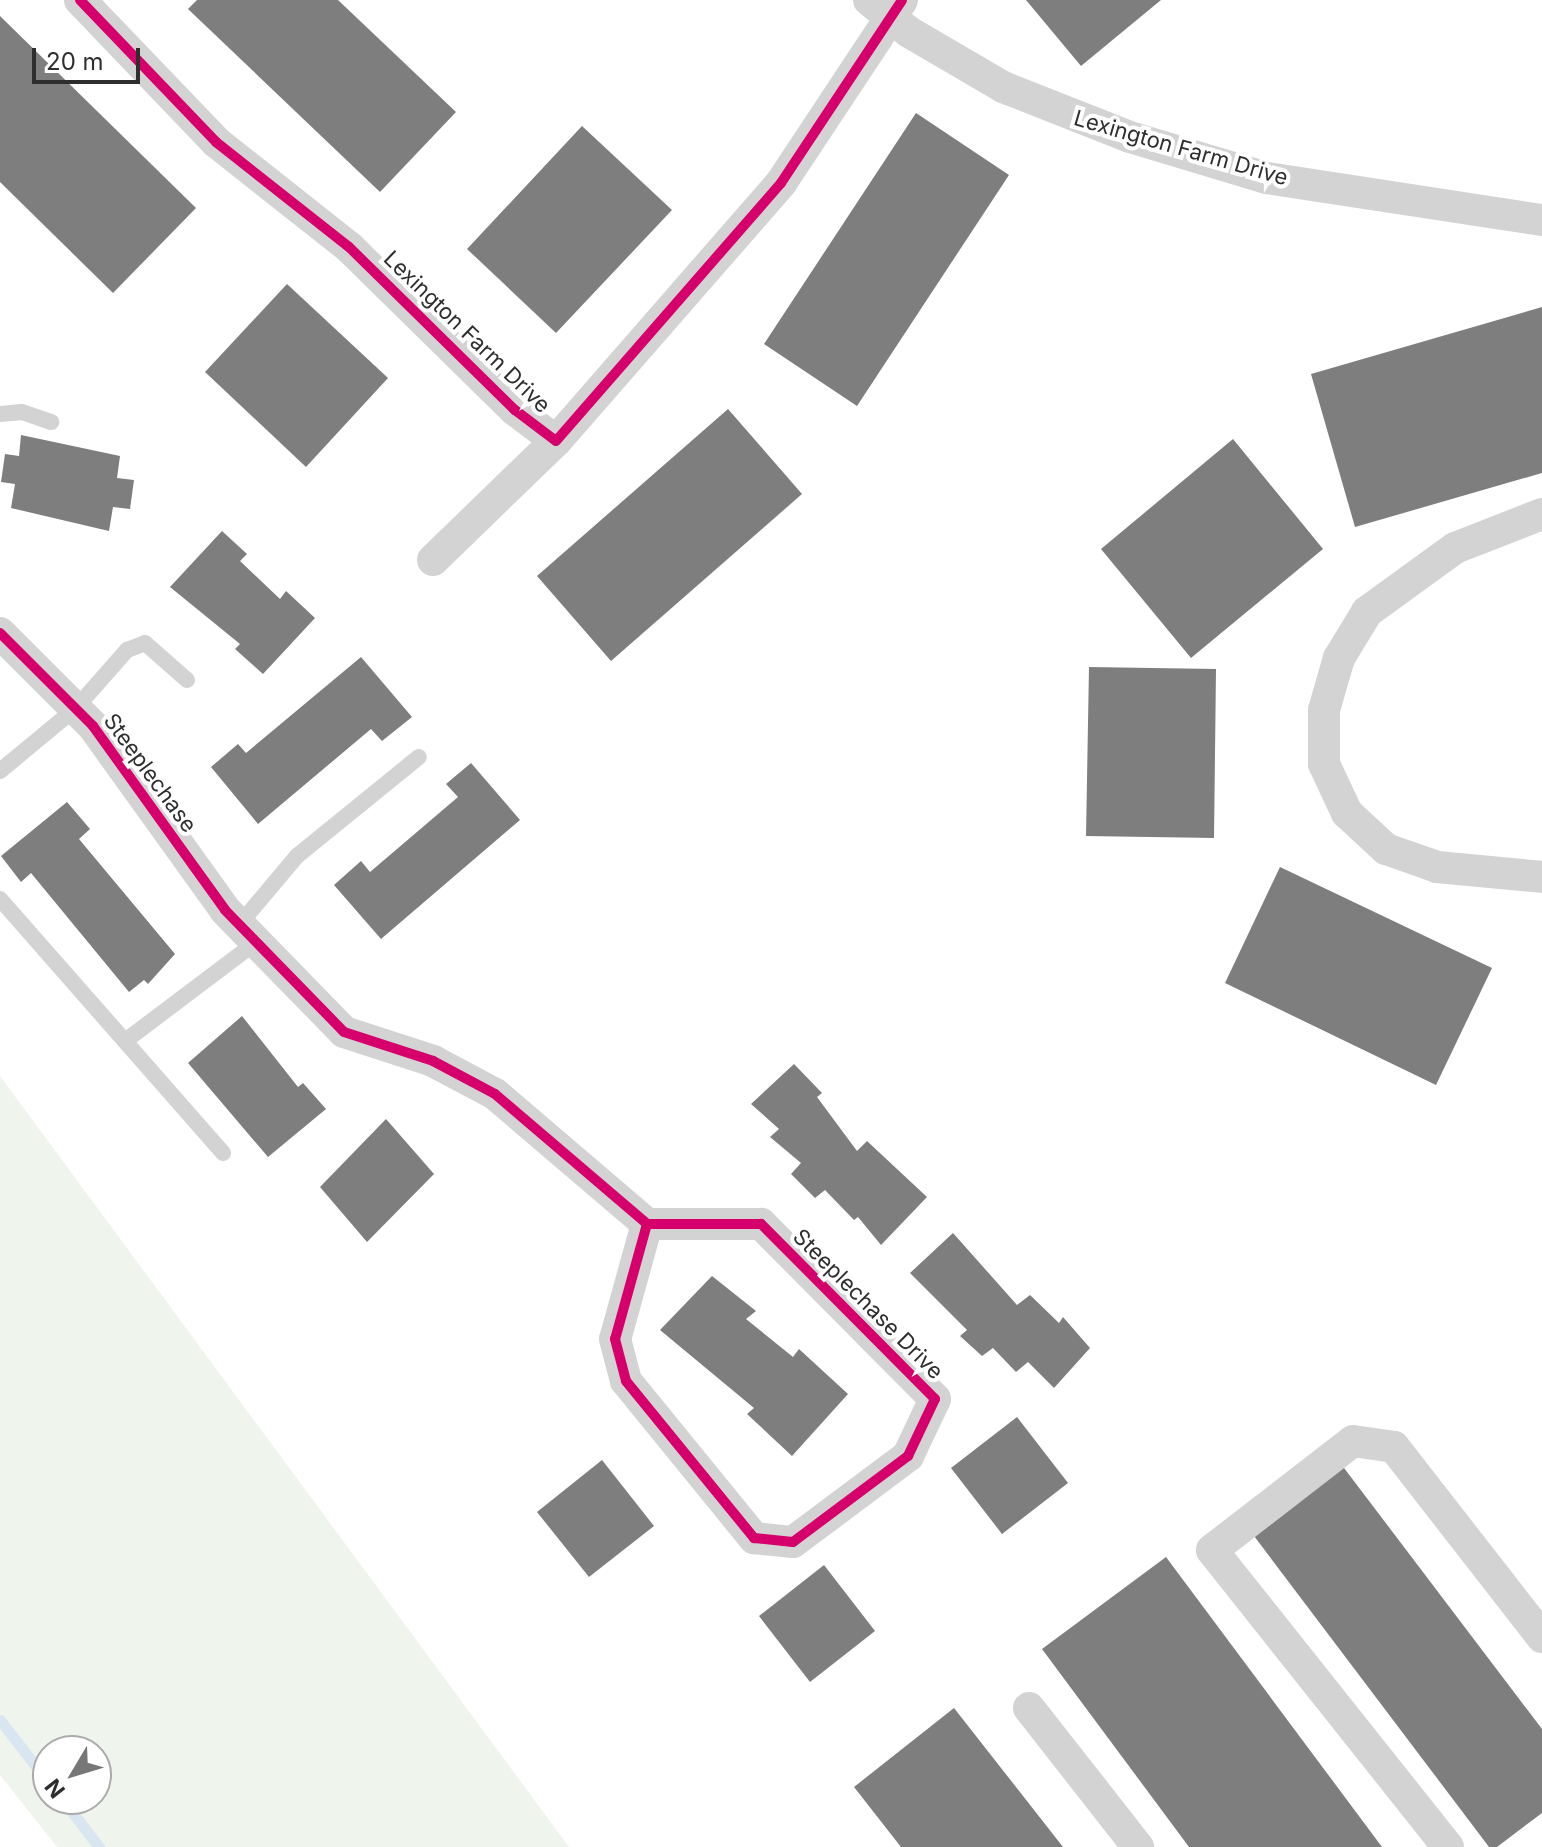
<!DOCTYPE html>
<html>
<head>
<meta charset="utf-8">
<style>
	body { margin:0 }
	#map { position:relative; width:1542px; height:1847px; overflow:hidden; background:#fff; font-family:Inter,sans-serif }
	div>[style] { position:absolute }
	.green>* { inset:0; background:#eff4ec }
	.stream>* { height:11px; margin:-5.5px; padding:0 5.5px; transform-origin:5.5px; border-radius:5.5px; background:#d9e5f0 }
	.building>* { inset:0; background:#7e7e7e }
	.service>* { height:16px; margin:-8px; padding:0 8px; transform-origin:8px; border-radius:8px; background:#d3d3d3 }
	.minor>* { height:32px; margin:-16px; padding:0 16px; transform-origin:16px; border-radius:16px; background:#d3d3d3 }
	.cycleway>* { height:10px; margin:-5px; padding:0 5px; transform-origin:5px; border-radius:5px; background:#d6006c }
	span { translate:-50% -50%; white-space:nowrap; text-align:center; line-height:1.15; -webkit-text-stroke:8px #fff; paint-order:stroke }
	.street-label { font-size:22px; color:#2e2e2e }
	.north { position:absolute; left:32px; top:1735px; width:80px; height:80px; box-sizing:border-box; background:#fff; border:2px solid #ababab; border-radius:50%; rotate:232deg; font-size:22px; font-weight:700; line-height:32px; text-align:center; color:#2e2e2e }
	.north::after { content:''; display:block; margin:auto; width:28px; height:36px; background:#777; clip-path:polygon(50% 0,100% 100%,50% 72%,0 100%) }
	.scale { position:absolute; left:32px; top:48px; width:108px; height:36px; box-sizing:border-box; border:4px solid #2e2e2e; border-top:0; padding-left:10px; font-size:24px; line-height:28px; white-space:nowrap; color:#2e2e2e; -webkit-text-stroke:6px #fff; paint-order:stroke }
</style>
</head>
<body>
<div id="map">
	<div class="green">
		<div style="clip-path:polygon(evenodd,0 1076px,569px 1847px,57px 1847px,0 1775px,0 1076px,48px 1751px,96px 1751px,96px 1799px,48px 1799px,48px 1751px)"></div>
	</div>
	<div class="stream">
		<div style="left:0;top:1720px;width:78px;rotate:52.3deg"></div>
		<div style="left:62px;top:1799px;width:61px;rotate:52.4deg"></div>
	</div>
	<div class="building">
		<div style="clip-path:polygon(197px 0,338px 0,456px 112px,380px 192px,188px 9px)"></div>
		<div style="clip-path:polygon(1026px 0,1161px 0,1081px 66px)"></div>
		<div style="clip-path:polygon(0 16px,196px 208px,113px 293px,0 182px)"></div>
		<div style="clip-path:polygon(916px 113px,1009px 175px,857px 406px,764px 344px)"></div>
		<div style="clip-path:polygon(582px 126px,672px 210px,556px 333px,467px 249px)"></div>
		<div style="clip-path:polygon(287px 284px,388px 378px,306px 467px,205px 372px)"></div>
		<div style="clip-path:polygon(1542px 307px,1542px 473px,1355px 527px,1311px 374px)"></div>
		<div style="clip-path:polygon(728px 409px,802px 494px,611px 661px,537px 576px)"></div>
		<div style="clip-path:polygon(21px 435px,120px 456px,117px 478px,134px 480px,130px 509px,113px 507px,109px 531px,11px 508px,15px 484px,1px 482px,5px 454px,19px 456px)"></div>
		<div style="clip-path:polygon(1233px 439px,1323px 549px,1191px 658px,1101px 549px)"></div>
		<div style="clip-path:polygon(222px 531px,247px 554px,240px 561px,280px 599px,286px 591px,315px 618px,263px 674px,235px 649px,240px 644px,170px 587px)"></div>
		<div style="clip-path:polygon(361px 657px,412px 717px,382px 741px,371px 729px,258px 824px,211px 767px,238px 744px,246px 753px)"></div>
		<div style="clip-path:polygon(1089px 667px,1216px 669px,1214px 838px,1086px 836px)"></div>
		<div style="clip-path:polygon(471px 763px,520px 820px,381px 939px,334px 885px,361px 861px,370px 872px,458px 797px,446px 784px)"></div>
		<div style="clip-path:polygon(67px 802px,90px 829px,79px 839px,175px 954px,148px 984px,144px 980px,129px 992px,31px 873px,21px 882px,1px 856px)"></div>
		<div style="clip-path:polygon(1280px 867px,1492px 968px,1436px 1085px,1225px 983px)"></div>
		<div style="clip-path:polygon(242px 1016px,298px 1087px,303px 1083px,326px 1109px,268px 1157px,188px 1063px)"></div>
		<div style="clip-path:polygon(794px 1064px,822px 1093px,817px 1097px,857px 1151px,867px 1141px,927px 1197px,881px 1245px,858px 1217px,854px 1220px,825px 1190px,815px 1198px,791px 1174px,801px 1163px,770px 1137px,779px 1129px,751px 1104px)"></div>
		<div style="clip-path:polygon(386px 1119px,434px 1174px,367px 1242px,320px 1187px)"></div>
		<div style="clip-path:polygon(953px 1233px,1017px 1305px,1030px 1295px,1059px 1323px,1063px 1317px,1090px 1348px,1054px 1388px,1028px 1362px,1016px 1372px,993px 1348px,982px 1356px,960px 1336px,967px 1330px,910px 1273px)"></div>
		<div style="clip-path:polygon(712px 1276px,756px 1311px,746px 1319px,793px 1357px,799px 1349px,848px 1394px,792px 1456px,747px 1414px,754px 1408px,660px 1330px)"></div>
		<div style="clip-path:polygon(1017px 1417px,1068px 1483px,1002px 1534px,951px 1468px)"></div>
		<div style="clip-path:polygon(602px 1460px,654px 1526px,589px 1577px,537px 1512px)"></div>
		<div style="clip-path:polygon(1341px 1464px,1542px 1729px,1542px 1813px,1497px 1847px,1489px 1847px,1251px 1532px)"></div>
		<div style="clip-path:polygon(1166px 1557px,1382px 1847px,1189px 1847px,1042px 1649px)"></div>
		<div style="clip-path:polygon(824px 1565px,875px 1631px,810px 1682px,759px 1616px)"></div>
		<div style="clip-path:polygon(954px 1708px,1063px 1847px,901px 1847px,854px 1787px)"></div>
	</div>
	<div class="service">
		<div style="left:0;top:414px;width:22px;rotate:-5deg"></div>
		<div style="left:22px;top:412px;width:31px;rotate:19deg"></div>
		<div style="left:0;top:771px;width:97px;rotate:-39.6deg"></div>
		<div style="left:75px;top:709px;width:79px;rotate:-48.6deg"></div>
		<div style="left:127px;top:650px;width:19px;rotate:-21deg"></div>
		<div style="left:145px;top:643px;width:56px;rotate:41.4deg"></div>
		<div style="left:0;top:899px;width:338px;rotate:48.7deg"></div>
		<div style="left:239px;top:925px;width:90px;rotate:-50deg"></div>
		<div style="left:297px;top:856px;width:157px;rotate:-39.1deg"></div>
		<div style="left:125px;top:1041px;width:163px;rotate:-37deg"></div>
	</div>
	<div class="minor">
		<div style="left:80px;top:0;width:197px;rotate:46.2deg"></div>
		<div style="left:216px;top:142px;width:169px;rotate:38.3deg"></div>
		<div style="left:349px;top:247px;width:233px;rotate:44.5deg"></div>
		<div style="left:515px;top:410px;width:51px;rotate:37.1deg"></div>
		<div style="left:556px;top:441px;width:342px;rotate:-48.9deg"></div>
		<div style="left:781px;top:183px;width:219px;rotate:-56.5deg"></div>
		<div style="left:869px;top:0;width:51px;rotate:38.7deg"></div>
		<div style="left:909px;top:32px;width:109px;rotate:30.3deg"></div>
		<div style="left:1003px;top:87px;width:136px;rotate:21.5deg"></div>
		<div style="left:1130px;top:137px;width:143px;rotate:16.7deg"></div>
		<div style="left:1267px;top:178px;width:278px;rotate:8.7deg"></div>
		<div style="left:1542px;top:514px;width:93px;rotate:158.7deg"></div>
		<div style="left:1455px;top:548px;width:109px;rotate:144deg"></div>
		<div style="left:1367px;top:612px;width:54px;rotate:121.3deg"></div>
		<div style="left:1339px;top:658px;width:54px;rotate:106.1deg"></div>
		<div style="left:1324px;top:710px;width:54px;rotate:90deg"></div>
		<div style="left:1324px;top:764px;width:54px;rotate:64.9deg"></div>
		<div style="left:1347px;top:813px;width:53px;rotate:42.7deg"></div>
		<div style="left:1386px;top:849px;width:54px;rotate:19.4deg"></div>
		<div style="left:1437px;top:867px;width:105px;rotate:5.4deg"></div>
		<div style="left:433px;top:560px;width:171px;rotate:-44.1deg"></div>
		<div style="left:0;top:633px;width:132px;rotate:45deg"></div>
		<div style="left:93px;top:726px;width:226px;rotate:54.3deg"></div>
		<div style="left:225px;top:910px;width:170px;rotate:45.7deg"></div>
		<div style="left:344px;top:1032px;width:94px;rotate:18deg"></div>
		<div style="left:433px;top:1061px;width:70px;rotate:28deg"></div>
		<div style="left:495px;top:1094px;width:200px;rotate:40.5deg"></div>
		<div style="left:647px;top:1224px;width:119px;rotate:105.5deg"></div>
		<div style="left:615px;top:1339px;width:43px;rotate:75.3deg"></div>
		<div style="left:626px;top:1381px;width:203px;rotate:50.8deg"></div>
		<div style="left:754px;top:1538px;width:39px;rotate:6deg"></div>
		<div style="left:793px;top:1542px;width:144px;rotate:-36.8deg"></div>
		<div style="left:908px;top:1456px;width:63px;rotate:-64.7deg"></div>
		<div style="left:935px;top:1399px;width:247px;rotate:-134.8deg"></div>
		<div style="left:761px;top:1224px;width:114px;rotate:180deg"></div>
		<div style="left:1029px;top:1708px;width:177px;rotate:51.9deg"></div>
		<div style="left:1448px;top:1847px;width:379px;rotate:-128.5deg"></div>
		<div style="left:1212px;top:1550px;width:178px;rotate:-37.7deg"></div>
		<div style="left:1353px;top:1441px;width:41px;rotate:8.3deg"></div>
		<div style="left:1394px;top:1447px;width:241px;rotate:52.1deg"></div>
	</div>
	<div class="cycleway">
		<div style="left:80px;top:0;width:197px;rotate:46.2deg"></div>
		<div style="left:216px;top:142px;width:169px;rotate:38.3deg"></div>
		<div style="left:349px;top:247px;width:233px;rotate:44.5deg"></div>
		<div style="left:515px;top:410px;width:51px;rotate:37.1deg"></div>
		<div style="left:556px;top:441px;width:342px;rotate:-48.9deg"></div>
		<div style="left:781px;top:183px;width:219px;rotate:-56.5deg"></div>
		<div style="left:0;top:633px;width:132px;rotate:45deg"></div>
		<div style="left:93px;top:726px;width:226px;rotate:54.3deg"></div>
		<div style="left:225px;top:910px;width:170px;rotate:45.7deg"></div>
		<div style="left:344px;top:1032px;width:94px;rotate:18deg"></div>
		<div style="left:433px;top:1061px;width:70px;rotate:28deg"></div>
		<div style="left:495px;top:1094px;width:200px;rotate:40.5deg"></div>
		<div style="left:647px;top:1224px;width:119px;rotate:105.5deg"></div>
		<div style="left:615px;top:1339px;width:43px;rotate:75.3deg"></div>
		<div style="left:626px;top:1381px;width:203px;rotate:50.8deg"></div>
		<div style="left:754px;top:1538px;width:39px;rotate:6deg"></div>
		<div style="left:793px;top:1542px;width:144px;rotate:-36.8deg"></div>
		<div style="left:908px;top:1456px;width:63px;rotate:-64.7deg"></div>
		<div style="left:935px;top:1399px;width:247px;rotate:-134.8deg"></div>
		<div style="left:761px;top:1224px;width:114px;rotate:180deg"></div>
	</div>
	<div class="street-label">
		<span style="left:1181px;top:148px;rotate:16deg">Lexington Farm Drive</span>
		<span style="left:467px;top:332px;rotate:44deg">Lexington Farm Drive</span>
		<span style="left:150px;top:773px;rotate:54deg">Steeplechase</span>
		<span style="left:868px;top:1304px;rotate:45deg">Steeplechase Drive</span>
	</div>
	<div class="north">N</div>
	<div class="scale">20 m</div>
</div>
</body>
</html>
